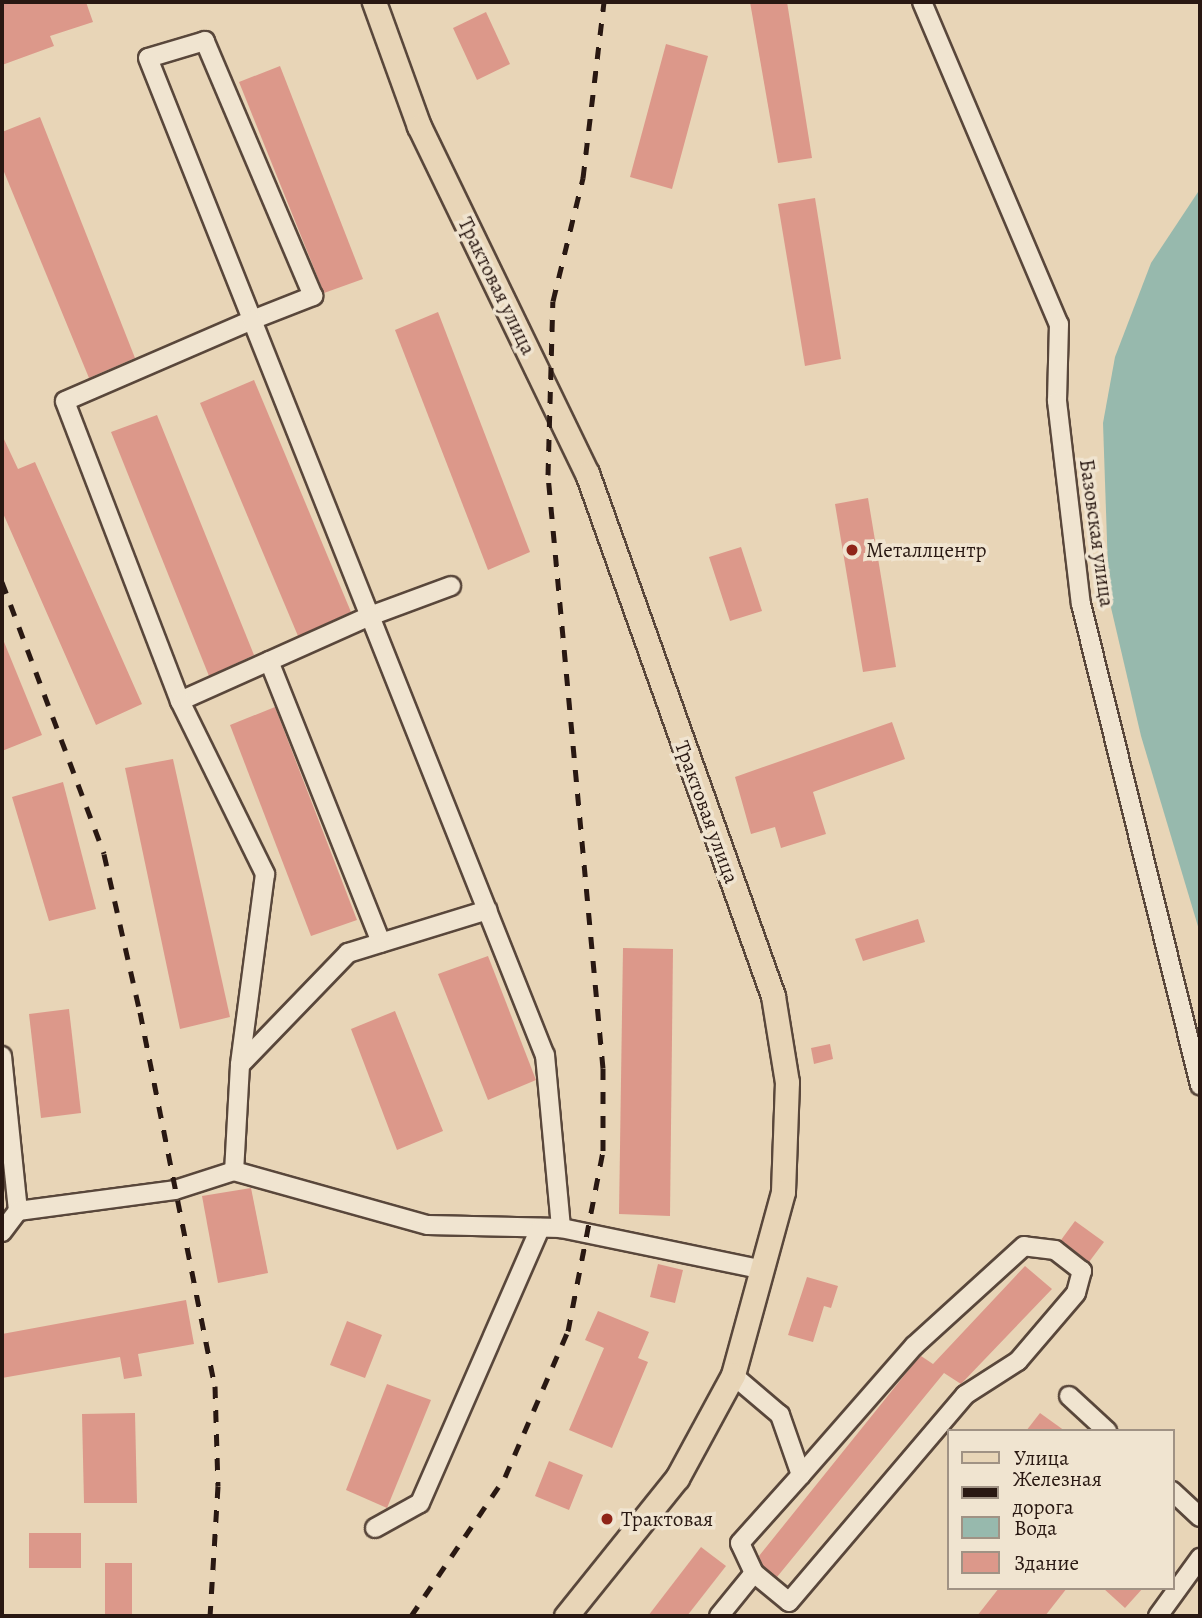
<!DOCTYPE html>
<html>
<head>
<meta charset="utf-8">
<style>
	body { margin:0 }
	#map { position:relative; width:1202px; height:1618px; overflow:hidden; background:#e8d5b7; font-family:Alegreya,serif }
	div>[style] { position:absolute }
	.water>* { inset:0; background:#97b9ad }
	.building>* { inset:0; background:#dc988a }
	.roads { filter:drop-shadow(2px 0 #59473b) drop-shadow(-2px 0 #59473b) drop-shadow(0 2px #59473b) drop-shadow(0 -2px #59473b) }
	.minor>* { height:18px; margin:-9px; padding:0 9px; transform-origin:9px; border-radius:9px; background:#f0e4d0 }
	.major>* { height:23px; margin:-11.5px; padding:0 11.5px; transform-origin:11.5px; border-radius:11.5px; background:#e8d5b7 }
	.rail>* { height:5px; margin-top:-2.5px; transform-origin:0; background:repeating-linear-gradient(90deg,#291812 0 12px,transparent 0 24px) }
	.dots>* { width:19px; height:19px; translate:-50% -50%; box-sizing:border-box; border:4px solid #f0e4d0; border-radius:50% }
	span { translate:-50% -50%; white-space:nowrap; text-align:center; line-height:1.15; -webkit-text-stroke:7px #f0e4d0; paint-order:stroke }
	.street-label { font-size:21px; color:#291812 }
	.poi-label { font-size:21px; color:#291812 }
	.left { translate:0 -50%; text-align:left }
	.frame { position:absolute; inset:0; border:4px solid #291812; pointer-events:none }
	.legend { position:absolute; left:947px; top:1429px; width:228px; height:161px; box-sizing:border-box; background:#f0e4d0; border:2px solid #a09284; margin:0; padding:9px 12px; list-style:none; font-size:21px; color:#291812 }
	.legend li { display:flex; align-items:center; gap:14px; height:35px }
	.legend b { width:35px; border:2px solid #a09284 }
</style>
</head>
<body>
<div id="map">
	<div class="water">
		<div style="clip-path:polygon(1200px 189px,1200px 933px,1141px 736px,1109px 599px,1103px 423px,1115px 357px,1151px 263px)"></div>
	</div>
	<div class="building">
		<div style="clip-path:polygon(2px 2px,86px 2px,93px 22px,50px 36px,54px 46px,2px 65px)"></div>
		<div style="clip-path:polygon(750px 2px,787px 2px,812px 158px,778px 163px)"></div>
		<div style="clip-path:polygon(486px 12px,510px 64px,477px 80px,453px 28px)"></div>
		<div style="clip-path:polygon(666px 44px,708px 56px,672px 189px,630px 177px)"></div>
		<div style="clip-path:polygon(280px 66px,363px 279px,324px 293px,239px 82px)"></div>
		<div style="clip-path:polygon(40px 117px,135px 358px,89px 378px,2px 167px,2px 132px)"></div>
		<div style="clip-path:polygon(815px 198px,841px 359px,805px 366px,778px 204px)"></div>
		<div style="clip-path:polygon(438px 312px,530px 552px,488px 570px,395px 330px)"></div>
		<div style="clip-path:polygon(254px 380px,351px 612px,298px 636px,200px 403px)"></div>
		<div style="clip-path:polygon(157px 415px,254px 655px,209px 676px,111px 432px)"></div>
		<div style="clip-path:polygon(2px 435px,18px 469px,35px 462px,142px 704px,96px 725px,2px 511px)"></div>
		<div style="clip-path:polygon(868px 498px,896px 667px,863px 672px,835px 504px)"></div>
		<div style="clip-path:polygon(741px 547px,762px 611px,730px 621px,709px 557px)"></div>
		<div style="clip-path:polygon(2px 637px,42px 735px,2px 751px)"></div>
		<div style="clip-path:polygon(275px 707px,357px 920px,311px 936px,230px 725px)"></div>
		<div style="clip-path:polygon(892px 722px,905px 759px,813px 792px,826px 834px,781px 848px,775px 827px,751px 834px,735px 777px)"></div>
		<div style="clip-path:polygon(173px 759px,230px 1017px,180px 1029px,125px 768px)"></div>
		<div style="clip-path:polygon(63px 782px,96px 909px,49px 921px,12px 797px)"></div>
		<div style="clip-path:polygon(918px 919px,925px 942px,863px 961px,855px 939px)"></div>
		<div style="clip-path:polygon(623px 948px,673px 949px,670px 1216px,619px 1214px)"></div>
		<div style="clip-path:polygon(488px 956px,536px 1080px,488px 1100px,438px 974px)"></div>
		<div style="clip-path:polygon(69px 1009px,81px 1113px,41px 1118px,29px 1014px)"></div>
		<div style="clip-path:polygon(395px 1011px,443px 1131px,397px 1150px,351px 1029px)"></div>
		<div style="clip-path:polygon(830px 1044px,833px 1059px,814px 1064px,811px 1048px)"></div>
		<div style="clip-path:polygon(251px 1188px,268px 1273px,218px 1283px,202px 1196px)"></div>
		<div style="clip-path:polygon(1075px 1221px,1104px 1242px,1089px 1262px,1061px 1240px)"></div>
		<div style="clip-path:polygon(658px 1264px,683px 1270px,675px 1303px,650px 1297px)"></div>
		<div style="clip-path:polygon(1025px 1266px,1052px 1289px,961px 1384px,944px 1373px,777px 1577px,763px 1566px,759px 1556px,915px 1362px,921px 1356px,933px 1364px)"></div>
		<div style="clip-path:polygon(807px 1277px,838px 1286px,831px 1308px,824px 1306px,813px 1342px,788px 1335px)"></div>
		<div style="clip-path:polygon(186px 1300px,194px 1344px,138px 1354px,142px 1376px,124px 1379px,120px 1357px,2px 1378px,2px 1334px)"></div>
		<div style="clip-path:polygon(598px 1311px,649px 1332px,638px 1358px,648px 1362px,612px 1448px,569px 1430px,604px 1348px,585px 1340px)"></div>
		<div style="clip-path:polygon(347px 1321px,382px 1335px,365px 1378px,330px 1365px)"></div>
		<div style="clip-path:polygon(387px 1384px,431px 1400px,387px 1508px,346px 1490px)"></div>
		<div style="clip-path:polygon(135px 1413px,137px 1503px,84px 1503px,82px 1414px)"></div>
		<div style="clip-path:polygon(1040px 1413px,1065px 1431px,1026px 1431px)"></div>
		<div style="clip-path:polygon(549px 1461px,583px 1475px,569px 1510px,535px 1496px)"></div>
		<div style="clip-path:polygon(29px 1533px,81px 1533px,81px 1568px,29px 1568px)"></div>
		<div style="clip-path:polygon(701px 1547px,726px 1566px,687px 1616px,648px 1616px)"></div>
		<div style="clip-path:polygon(105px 1563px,132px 1563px,132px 1616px,105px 1616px)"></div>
		<div style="clip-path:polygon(999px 1588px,1067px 1588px,1045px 1616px,977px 1616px)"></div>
		<div style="clip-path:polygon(1103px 1588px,1143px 1588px,1125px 1608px)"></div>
	</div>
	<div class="roads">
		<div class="minor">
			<div style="left:922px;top:2px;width:350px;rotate:67deg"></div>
			<div style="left:1059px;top:324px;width:77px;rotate:91.5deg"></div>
			<div style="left:1057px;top:401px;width:204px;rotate:83.3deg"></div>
			<div style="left:1081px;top:604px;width:496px;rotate:76.1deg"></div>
			<div style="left:451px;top:586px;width:86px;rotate:159.7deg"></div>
			<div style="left:370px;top:616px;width:208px;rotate:155.9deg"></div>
			<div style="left:180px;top:701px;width:321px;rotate:-111deg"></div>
			<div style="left:65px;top:401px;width:204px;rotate:-23.4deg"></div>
			<div style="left:252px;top:320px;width:66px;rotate:-21.5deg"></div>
			<div style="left:313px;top:296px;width:277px;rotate:-113deg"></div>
			<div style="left:205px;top:41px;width:59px;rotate:163.4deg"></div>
			<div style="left:148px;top:58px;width:282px;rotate:68.3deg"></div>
			<div style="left:252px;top:320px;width:319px;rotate:68.3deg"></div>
			<div style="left:370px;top:616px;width:473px;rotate:68.3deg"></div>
			<div style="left:545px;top:1055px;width:174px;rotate:84.7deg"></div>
			<div style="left:561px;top:1228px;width:207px;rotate:11.7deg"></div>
			<div style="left:269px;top:661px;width:303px;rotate:68.3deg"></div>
			<div style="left:180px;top:701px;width:193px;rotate:63.8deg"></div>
			<div style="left:265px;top:874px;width:193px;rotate:97.5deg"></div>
			<div style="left:240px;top:1065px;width:106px;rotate:93.2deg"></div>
			<div style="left:234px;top:1171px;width:201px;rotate:15.6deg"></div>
			<div style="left:428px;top:1225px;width:133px;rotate:1.3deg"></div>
			<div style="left:2px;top:1056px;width:156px;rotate:84.1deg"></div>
			<div style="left:18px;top:1211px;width:158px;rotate:-7.6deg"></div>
			<div style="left:175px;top:1190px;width:62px;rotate:-17.9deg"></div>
			<div style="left:240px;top:1065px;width:156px;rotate:-46deg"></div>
			<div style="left:348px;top:953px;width:146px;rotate:-17.1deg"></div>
			<div style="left:2px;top:1232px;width:26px;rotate:-53deg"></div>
			<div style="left:1069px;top:1396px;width:52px;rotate:42.6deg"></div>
			<div style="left:1172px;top:1491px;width:38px;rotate:43deg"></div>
			<div style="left:375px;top:1528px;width:51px;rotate:-29.1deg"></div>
			<div style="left:420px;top:1503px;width:300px;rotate:-66.4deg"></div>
			<div style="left:754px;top:1573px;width:45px;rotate:39.6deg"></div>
			<div style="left:789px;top:1602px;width:272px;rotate:-49.6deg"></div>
			<div style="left:965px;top:1395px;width:63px;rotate:-32.7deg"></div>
			<div style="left:1018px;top:1361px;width:89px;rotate:-49.5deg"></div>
			<div style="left:1076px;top:1293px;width:23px;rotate:-75deg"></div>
			<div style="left:1082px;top:1271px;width:34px;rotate:-142deg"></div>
			<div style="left:1055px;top:1250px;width:31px;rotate:-173deg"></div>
			<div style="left:1024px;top:1246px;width:149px;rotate:137.7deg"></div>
			<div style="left:914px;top:1346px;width:171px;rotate:131.2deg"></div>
			<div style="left:719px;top:1616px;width:55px;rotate:-50.9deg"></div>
			<div style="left:754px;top:1573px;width:33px;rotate:-115deg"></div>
			<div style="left:740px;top:1543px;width:91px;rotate:-48.1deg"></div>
			<div style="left:801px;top:1475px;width:64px;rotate:-109.3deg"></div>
			<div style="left:780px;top:1415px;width:62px;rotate:-139.6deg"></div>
			<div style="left:1158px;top:1616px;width:72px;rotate:-54.1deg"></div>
		</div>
		<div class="major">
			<div style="left:374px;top:2px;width:132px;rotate:70.1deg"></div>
			<div style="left:419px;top:126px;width:386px;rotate:64.2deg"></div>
			<div style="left:587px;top:473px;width:555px;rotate:70.42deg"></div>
			<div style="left:773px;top:996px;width:87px;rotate:80.8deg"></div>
			<div style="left:787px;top:1082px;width:110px;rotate:92.1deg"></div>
			<div style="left:783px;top:1192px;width:190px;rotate:105.3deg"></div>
			<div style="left:733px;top:1375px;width:117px;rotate:118.5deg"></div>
			<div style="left:677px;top:1478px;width:177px;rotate:128.8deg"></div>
		</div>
	</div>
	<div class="rail">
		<div style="left:2px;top:582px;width:290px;rotate:69.4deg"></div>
		<div style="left:104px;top:854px;width:162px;rotate:77.2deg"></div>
		<div style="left:140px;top:1012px;width:381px;rotate:78.7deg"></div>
		<div style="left:215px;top:1386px;width:100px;rotate:88.3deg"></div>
		<div style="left:218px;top:1486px;width:130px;rotate:93.5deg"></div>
		<div style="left:411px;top:1616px;width:168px;rotate:-55.9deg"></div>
		<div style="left:505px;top:1477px;width:159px;rotate:-66.7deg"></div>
		<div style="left:568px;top:1331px;width:183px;rotate:-79deg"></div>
		<div style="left:603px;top:1151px;width:83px;rotate:-90deg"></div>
		<div style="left:603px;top:1068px;width:596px;rotate:-95.3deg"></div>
		<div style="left:548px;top:475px;width:174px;rotate:-88.4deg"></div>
		<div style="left:553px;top:301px;width:127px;rotate:-76.3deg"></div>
		<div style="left:583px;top:178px;width:177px;rotate:-83.2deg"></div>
	</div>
	<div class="dots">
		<div style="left:852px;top:550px;background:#8f2418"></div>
		<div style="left:607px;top:1519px;background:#8f2418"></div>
	</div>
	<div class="street-label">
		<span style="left:497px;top:286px;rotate:64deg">Трактовая улица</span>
		<span style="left:1097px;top:533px;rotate:82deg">Базовская улица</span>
		<span style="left:707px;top:812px;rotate:70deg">Трактовая улица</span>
	</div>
	<div class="poi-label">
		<span class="left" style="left:866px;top:550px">Металлцентр</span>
		<span class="left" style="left:621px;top:1519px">Трактовая</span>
	</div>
	<div class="frame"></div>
	<ul class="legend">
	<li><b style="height:9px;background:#e8d5b7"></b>Улица</li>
	<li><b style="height:9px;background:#291812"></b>Железная дорога</li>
	<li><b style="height:19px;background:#97b9ad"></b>Вода</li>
	<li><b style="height:19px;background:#dc988a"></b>Здание</li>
	</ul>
</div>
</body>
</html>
